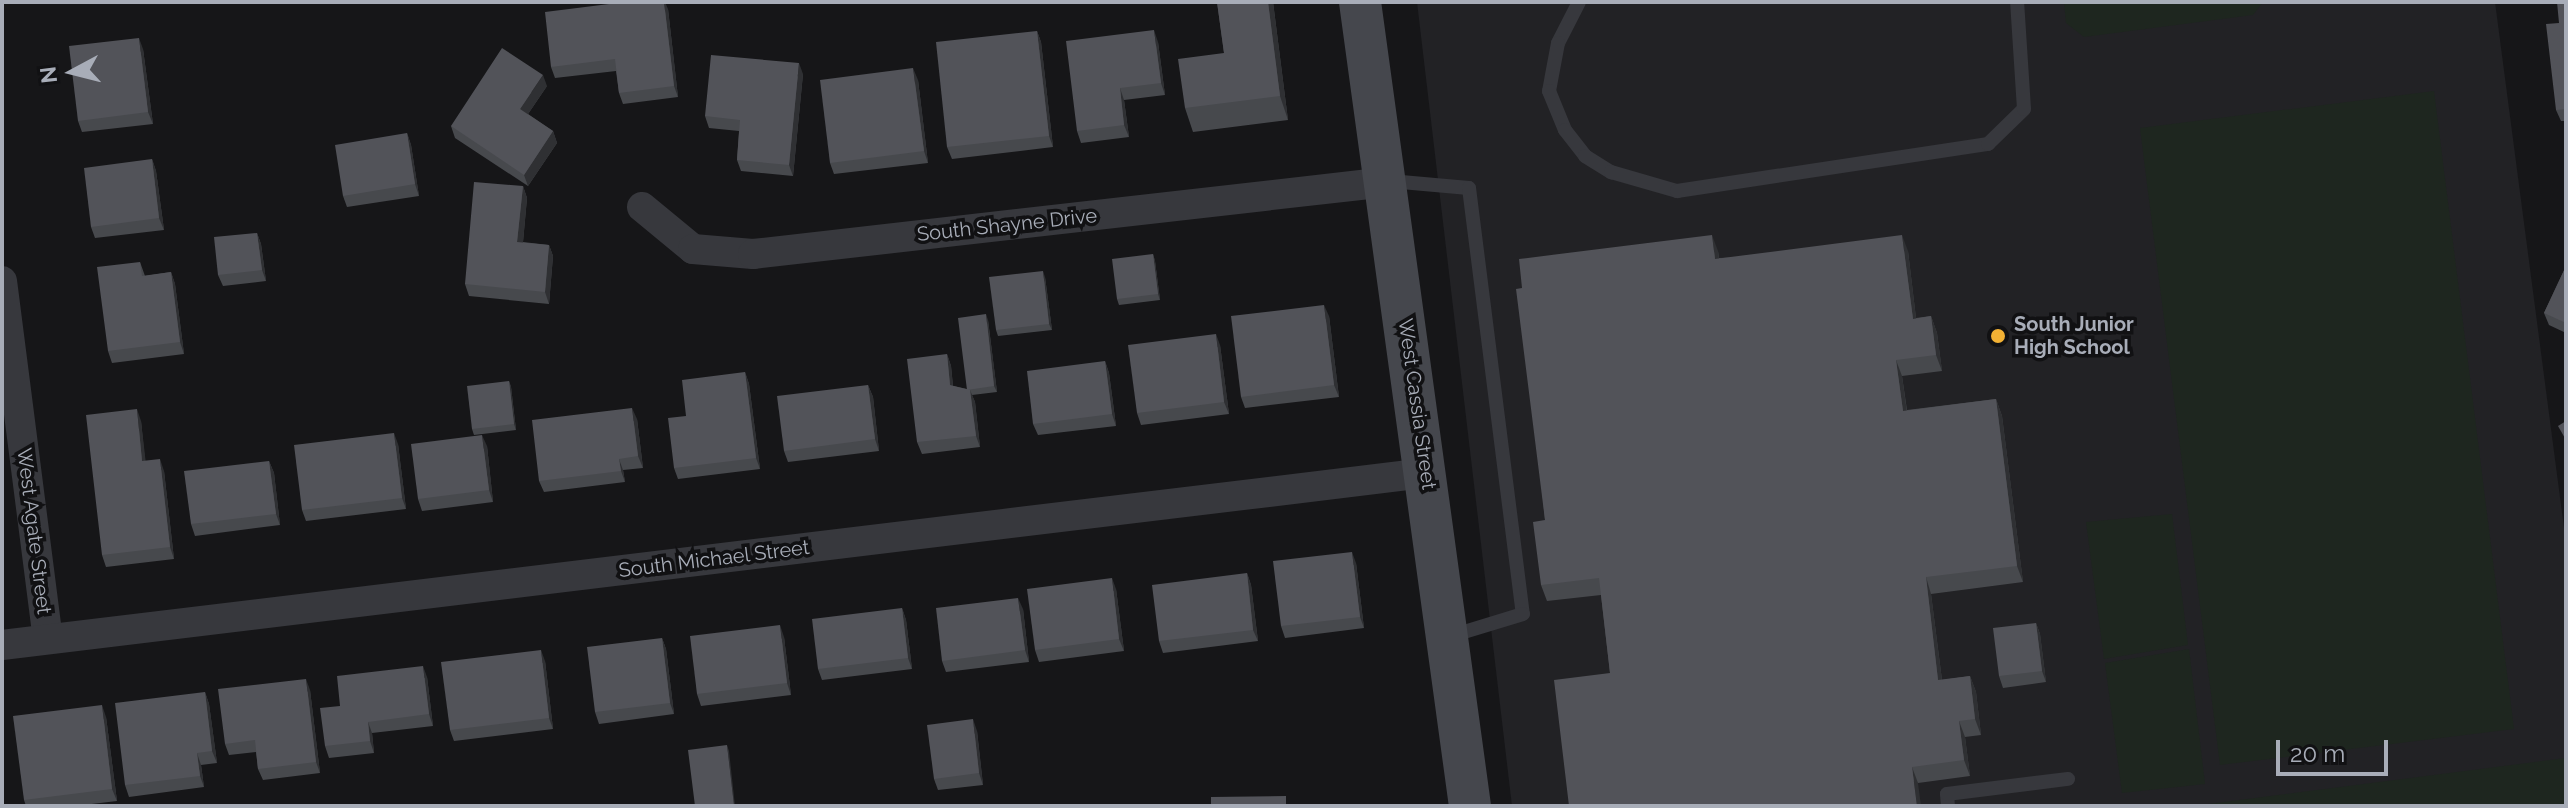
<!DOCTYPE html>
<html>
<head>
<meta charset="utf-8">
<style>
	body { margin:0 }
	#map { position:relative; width:2568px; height:808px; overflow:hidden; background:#161618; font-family:Raleway,sans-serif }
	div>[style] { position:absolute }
	.built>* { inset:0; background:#222225 }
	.green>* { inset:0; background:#1e261f }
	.lane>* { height:14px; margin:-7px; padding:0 7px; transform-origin:7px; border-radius:7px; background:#37383d }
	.street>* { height:30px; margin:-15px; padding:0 15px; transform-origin:15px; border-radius:15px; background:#37383d }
	.secondary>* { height:42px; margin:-21px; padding:0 21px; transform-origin:21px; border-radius:21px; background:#45474d }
	.wall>* { inset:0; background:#47494d }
	.shaded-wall>* { inset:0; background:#2f3033 }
	.building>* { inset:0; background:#525359 }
	.dots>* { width:22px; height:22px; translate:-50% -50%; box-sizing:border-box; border:4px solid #111113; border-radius:50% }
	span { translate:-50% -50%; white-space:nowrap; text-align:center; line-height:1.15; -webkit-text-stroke:7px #111113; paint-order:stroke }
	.street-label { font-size:20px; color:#a8adb8 }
	.poi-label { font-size:20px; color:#a8adb8; font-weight:700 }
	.left { translate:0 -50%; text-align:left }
	.frame { position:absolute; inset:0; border:4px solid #a8adb8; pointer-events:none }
	.north { position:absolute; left:32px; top:32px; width:80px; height:80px; -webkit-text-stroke:6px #111113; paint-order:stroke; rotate:263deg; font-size:22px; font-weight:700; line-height:32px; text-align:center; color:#a8adb8 }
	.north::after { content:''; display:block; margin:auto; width:28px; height:36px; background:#a8adb8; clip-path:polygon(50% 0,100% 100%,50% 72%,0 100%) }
	.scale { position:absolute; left:2276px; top:740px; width:112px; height:36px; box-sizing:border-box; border:4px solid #a8adb8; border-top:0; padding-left:10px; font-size:24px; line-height:28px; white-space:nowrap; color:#a8adb8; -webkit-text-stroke:6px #111113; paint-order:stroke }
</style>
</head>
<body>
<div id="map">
	<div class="built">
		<div style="clip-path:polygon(1417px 2px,2495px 2px,2566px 543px,2566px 806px,1512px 806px)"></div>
	</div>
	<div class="green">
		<div style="clip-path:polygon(2064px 2px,2263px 2px,2253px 15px,2084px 37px,2066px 23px)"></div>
		<div style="clip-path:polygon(2434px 91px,2514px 729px,2220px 765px,2140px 128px)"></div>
		<div style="clip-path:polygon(2172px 514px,2188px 645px,2104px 659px,2086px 522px)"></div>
		<div style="clip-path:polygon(2189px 649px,2205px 784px,2122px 793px,2105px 663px)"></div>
		<div style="clip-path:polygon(2566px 758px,2566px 806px,2193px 806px)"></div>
	</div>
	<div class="lane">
		<div style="left:1579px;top:2px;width:46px;rotate:117.1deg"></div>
		<div style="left:1558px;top:43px;width:49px;rotate:100.6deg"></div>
		<div style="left:1549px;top:91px;width:42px;rotate:67.7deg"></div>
		<div style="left:1565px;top:130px;width:33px;rotate:52deg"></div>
		<div style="left:1585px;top:156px;width:31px;rotate:32deg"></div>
		<div style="left:1611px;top:172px;width:69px;rotate:16.1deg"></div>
		<div style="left:1677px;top:191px;width:315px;rotate:-8.6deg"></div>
		<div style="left:1988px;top:144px;width:50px;rotate:-44.2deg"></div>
		<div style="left:2024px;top:109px;width:107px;rotate:-93.7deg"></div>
		<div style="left:1390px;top:181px;width:79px;rotate:5.1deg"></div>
		<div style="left:1469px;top:188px;width:429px;rotate:82.8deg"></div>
		<div style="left:1523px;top:614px;width:75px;rotate:163deg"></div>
		<div style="left:1948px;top:806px;width:12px;rotate:-95deg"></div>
		<div style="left:1947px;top:794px;width:122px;rotate:-7.1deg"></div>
	</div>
	<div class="street">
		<div style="left:642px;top:207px;width:66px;rotate:39.5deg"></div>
		<div style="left:693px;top:249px;width:60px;rotate:4.8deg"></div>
		<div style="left:753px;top:254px;width:638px;rotate:-6.48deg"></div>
		<div style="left:2px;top:281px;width:361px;rotate:82.7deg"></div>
		<div style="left:2px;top:645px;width:1434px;rotate:-6.89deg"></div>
	</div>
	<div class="secondary">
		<div style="left:1360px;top:2px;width:811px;rotate:82.21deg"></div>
	</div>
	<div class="wall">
		<div style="clip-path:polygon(1217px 2px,1273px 2px,1288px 120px,1193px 132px,1185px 108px,1224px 53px)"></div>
		<div style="clip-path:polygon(2566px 2px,2566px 121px,2561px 121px,2556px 110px,2559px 23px)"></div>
		<div style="clip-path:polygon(668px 9px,678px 97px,623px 104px,619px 93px,616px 71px,555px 78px,551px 67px)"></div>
		<div style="clip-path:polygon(1037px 31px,1041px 42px,1053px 147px,952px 159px,947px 147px)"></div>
		<div style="clip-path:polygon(1158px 42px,1165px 95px,1124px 100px,1129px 137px,1081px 143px,1077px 131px)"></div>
		<div style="clip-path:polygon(143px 49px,153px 124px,82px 132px,78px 121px)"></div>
		<div style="clip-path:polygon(803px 74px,793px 176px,741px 171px,737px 160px,739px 131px,709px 128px,705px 116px)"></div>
		<div style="clip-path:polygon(918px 80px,928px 163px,834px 174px,830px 163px)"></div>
		<div style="clip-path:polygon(547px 86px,528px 114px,553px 131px,557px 143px,528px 186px,455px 138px,451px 126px)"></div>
		<div style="clip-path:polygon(407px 133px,411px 145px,419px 196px,347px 207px,343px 196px)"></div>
		<div style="clip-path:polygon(152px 159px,156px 171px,164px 230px,95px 238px,91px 227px)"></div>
		<div style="clip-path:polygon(523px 186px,527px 198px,523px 242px,549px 245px,553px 256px,549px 304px,469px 296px,465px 284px)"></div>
		<div style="clip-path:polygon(257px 233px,261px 244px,266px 281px,223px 286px,218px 275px)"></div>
		<div style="clip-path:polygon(1718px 251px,1719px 258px,1908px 251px,1916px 318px,1931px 316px,1937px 333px,1942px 371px,1902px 376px,1907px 410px,1996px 399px,2002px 416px,2023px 582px,1931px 594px,1942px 680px,1970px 676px,1976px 692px,1981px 735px,1965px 737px,1970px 776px,1918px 783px,1610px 673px,1601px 595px,1547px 601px,1541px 585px,1545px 520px,1522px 288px)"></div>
		<div style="clip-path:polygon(1153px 254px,1155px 261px,1160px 300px,1119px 305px,1117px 299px)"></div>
		<div style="clip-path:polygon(140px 262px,145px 276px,171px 272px,175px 284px,184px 354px,112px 363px,108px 351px)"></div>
		<div style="clip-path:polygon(2566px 266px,2566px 333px,2549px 325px,2544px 313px)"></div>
		<div style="clip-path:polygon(1045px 277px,1052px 330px,998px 336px,996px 330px)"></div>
		<div style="clip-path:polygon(1329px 316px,1339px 397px,1245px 408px,1241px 397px)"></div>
		<div style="clip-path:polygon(988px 320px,997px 392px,972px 395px,975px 402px,980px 447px,922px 454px,917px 442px,947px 354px,951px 366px,953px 386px,967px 389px)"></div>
		<div style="clip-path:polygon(1220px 345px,1229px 414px,1141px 425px,1137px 413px)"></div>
		<div style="clip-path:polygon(1105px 361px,1109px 373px,1116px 426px,1038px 435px,1033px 424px)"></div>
		<div style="clip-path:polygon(745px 372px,749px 384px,760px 469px,678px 479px,674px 468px,686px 416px)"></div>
		<div style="clip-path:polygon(509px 381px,511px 387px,516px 430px,474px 435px,472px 429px)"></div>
		<div style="clip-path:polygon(868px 385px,873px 397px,879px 451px,788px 462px,784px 451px)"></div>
		<div style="clip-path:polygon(637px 419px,643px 468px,623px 470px,625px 482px,544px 492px,539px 481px)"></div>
		<div style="clip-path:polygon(141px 421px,145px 461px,164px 471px,174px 559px,106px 567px,102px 555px)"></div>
		<div style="clip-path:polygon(398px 444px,406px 509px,306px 521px,302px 510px)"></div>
		<div style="clip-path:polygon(487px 446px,493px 502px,422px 511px,418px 499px)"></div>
		<div style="clip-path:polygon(269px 461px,274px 473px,280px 525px,195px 536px,191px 524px)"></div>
		<div style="clip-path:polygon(1356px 563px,1364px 628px,1285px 638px,1281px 626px)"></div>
		<div style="clip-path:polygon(1247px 573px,1251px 585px,1258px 641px,1163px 653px,1159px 641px)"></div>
		<div style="clip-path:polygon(1116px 589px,1124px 651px,1039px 662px,1035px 650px)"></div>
		<div style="clip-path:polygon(902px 608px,906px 620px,912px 669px,822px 680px,818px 669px)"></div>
		<div style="clip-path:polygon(1023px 609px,1029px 662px,946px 672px,942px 661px)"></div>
		<div style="clip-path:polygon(2036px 623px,2040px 634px,2046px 682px,2003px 688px,1999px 676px)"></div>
		<div style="clip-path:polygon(784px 637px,791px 695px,701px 706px,697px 694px)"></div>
		<div style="clip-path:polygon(662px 638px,666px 649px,674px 714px,599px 724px,595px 712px)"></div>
		<div style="clip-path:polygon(545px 661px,553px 729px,454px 741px,450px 730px)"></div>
		<div style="clip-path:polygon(427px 677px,433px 726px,372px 733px,374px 753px,329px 758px,325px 746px,340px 706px)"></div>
		<div style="clip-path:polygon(310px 690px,320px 773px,263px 780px,258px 769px,256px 752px,229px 755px,225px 744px)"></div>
		<div style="clip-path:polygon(205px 692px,209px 704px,217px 763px,201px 765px,204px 787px,129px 797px,125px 785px)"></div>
		<div style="clip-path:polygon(106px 717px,117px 801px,75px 806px,26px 806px,24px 800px)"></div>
		<div style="clip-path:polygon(977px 731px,983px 785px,938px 790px,934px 779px)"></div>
	</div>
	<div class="shaded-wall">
		<div style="clip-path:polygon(664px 2px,665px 2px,668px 9px,678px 97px,674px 86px)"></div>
		<div style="clip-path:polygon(1268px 2px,1273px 2px,1288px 120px,1280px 96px)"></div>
		<div style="clip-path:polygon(1154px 30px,1158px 42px,1165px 95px,1161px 83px)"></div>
		<div style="clip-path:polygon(1037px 31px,1041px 42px,1053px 147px,1049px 136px)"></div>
		<div style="clip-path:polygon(139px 38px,143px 49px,153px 124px,148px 112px)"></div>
		<div style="clip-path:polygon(799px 63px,803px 74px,793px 176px,789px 165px)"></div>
		<div style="clip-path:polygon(913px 68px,918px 80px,928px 163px,924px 151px)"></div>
		<div style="clip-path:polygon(543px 75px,547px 86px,524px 120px,520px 109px)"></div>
		<div style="clip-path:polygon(1120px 88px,1124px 100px,1129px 137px,1124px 125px)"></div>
		<div style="clip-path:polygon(553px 131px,557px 143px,528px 186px,524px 175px)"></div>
		<div style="clip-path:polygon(407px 133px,411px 145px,419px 196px,415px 184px)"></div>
		<div style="clip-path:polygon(152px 159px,156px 171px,164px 230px,159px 218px)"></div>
		<div style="clip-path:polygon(523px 186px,527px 198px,522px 253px,517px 242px)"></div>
		<div style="clip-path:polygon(257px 233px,261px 244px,266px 281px,262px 270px)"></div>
		<div style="clip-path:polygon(1712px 235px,1718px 251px,1721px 275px,1715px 259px)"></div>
		<div style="clip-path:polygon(1902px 235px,1908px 251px,1918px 335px,1913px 319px)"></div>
		<div style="clip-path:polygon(549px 245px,553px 256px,549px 304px,545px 292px)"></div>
		<div style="clip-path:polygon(1153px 254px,1155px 261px,1160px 300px,1158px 294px)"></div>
		<div style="clip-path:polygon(1043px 271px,1045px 277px,1052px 330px,1049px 324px)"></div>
		<div style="clip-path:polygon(171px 272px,175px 284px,184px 354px,180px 342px)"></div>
		<div style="clip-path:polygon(1324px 305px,1329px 316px,1339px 397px,1334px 385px)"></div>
		<div style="clip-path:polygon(986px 314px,988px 320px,997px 392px,994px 386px)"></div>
		<div style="clip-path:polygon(1931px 316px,1937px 333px,1942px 371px,1936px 355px)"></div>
		<div style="clip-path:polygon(1216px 334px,1220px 345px,1229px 414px,1224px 402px)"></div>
		<div style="clip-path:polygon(947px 354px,951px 366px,954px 397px,950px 385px)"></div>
		<div style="clip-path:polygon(1896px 360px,1902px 376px,1909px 427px,1903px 411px)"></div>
		<div style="clip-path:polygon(1105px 361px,1109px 373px,1116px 426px,1112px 414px)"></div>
		<div style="clip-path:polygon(745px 372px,749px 384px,760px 469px,756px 458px)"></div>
		<div style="clip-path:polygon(509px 381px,511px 387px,516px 430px,514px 424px)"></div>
		<div style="clip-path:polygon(868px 385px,873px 397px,879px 451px,875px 439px)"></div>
		<div style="clip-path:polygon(970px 390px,975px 402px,980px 447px,976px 436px)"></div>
		<div style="clip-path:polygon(1996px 399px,2002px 416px,2023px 582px,2017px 566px)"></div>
		<div style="clip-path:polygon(632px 408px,637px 419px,643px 468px,638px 456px)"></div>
		<div style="clip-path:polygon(137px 409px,141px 421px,147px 473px,142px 461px)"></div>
		<div style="clip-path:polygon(394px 433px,398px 444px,406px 509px,402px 498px)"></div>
		<div style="clip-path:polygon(482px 435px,487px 446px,493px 502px,489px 490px)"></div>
		<div style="clip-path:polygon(160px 459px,164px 471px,174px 559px,170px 547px)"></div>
		<div style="clip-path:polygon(619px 459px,623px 470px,625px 482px,621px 471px)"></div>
		<div style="clip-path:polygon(269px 461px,274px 473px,280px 525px,276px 514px)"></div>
		<div style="clip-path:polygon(1352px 552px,1356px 563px,1364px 628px,1360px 617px)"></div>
		<div style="clip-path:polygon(1247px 573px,1251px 585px,1258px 641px,1253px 630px)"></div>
		<div style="clip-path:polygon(1926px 577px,1931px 594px,1944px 696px,1938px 680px)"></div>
		<div style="clip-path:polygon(1112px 578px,1116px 589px,1124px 651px,1119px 639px)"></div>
		<div style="clip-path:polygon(1018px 598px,1023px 609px,1029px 662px,1025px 650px)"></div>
		<div style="clip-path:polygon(902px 608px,906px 620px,912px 669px,908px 658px)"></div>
		<div style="clip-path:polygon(2036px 623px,2040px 634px,2046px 682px,2042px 671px)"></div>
		<div style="clip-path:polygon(780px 625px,784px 637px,791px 695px,787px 683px)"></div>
		<div style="clip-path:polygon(662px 638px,666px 649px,674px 714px,670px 703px)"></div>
		<div style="clip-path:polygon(541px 650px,545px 661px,553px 729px,549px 718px)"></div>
		<div style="clip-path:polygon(423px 666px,427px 677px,433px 726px,429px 714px)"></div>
		<div style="clip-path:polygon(1970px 676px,1976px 692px,1981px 735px,1975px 719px)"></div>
		<div style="clip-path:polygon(306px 679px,310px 690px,320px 773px,316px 762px)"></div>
		<div style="clip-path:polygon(205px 692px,209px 704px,217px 763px,212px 751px)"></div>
		<div style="clip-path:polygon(102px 705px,106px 717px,117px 801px,112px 789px)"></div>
		<div style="clip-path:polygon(973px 719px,977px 731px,983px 785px,979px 773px)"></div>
		<div style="clip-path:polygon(1959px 721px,1965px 737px,1970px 776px,1964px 760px)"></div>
		<div style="clip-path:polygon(368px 722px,372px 733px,374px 753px,370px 741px)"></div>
		<div style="clip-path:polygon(727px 745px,729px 751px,735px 806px,734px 805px)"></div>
		<div style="clip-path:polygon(197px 753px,201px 765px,204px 787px,200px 776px)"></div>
		<div style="clip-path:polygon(1912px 767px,1918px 783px,1921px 806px,1917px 806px)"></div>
	</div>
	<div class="building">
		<div style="clip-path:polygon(625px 2px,664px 2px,674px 86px,619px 93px,615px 59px,551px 67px,545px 12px)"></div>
		<div style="clip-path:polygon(1217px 2px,1268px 2px,1280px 96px,1185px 108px,1178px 59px,1224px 53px)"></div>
		<div style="clip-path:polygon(2557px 2px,2566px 2px,2566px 109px,2556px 110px,2546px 24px,2559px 23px)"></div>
		<div style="clip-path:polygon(1154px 30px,1161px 83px,1120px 88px,1124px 125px,1077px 131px,1066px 41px)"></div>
		<div style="clip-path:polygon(1037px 31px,1049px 136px,947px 147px,936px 42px)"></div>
		<div style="clip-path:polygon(139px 38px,148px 112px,78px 121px,69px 46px)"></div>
		<div style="clip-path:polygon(502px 48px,543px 75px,520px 109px,553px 131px,524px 175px,451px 126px)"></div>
		<div style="clip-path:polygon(711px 55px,799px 63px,789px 165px,737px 160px,740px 120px,705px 116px)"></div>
		<div style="clip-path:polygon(913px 68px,924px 151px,830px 163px,820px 80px)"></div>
		<div style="clip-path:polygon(407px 133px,415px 184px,343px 196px,335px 145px)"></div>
		<div style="clip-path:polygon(152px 159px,159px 218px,91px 227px,84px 168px)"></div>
		<div style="clip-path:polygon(474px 182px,523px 186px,517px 242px,549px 245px,545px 292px,465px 284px)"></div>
		<div style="clip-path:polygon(257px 233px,262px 270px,218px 275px,214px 237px)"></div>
		<div style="clip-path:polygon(1712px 235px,1715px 259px,1902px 235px,1913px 319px,1931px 316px,1936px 355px,1896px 360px,1903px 411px,1996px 399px,2017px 566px,1926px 577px,1938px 680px,1970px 676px,1975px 719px,1959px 721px,1964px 760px,1912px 767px,1917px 806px,1569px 806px,1554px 680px,1610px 673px,1599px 578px,1541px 585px,1533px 522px,1545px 520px,1516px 289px,1522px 288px,1519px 259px)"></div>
		<div style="clip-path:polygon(1153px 254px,1158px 294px,1117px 299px,1112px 259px)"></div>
		<div style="clip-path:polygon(140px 262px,142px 276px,171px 272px,180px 342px,108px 351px,97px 267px)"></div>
		<div style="clip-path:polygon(2566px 266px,2566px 323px,2544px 313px)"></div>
		<div style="clip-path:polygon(1043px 271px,1049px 324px,996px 330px,989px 277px)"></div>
		<div style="clip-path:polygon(1324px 305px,1334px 385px,1241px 397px,1231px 316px)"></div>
		<div style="clip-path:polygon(986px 314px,994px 386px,967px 390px,958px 318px)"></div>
		<div style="clip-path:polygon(1216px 334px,1224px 402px,1137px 413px,1128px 345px)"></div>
		<div style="clip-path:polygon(947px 354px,950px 385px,970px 390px,976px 436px,917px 442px,907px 359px)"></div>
		<div style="clip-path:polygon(1105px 361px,1112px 414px,1033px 424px,1027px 371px)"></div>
		<div style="clip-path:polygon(745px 372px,756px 458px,674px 468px,668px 418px,686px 416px,682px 380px)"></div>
		<div style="clip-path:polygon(509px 381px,514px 424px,472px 429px,467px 386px)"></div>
		<div style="clip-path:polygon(868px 385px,875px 439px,784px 451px,777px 396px)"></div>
		<div style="clip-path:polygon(632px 408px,638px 456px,619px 459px,621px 471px,539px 481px,532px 420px)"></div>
		<div style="clip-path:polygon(137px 409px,142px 461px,160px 459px,170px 547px,102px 555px,86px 415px)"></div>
		<div style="clip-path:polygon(2566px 421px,2566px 440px,2558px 426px)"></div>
		<div style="clip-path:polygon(394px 433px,402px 498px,302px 510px,294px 445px)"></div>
		<div style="clip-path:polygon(482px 435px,489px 490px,418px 499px,411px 444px)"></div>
		<div style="clip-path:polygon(269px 461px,276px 514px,191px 524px,184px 471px)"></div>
		<div style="clip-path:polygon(1352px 552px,1360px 617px,1281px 626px,1273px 561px)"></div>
		<div style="clip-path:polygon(1247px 573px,1253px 630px,1159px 641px,1152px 585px)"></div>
		<div style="clip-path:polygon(1112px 578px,1119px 639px,1035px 650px,1027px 589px)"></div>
		<div style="clip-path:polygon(1018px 598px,1025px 650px,942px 661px,936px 608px)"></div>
		<div style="clip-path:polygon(902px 608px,908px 658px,818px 669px,812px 619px)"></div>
		<div style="clip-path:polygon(2036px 623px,2042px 671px,1999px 676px,1993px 628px)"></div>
		<div style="clip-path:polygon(780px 625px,787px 683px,697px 694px,690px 636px)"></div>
		<div style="clip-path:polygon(662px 638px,670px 703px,595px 712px,587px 647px)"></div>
		<div style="clip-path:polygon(541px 650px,549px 718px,450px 730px,441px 662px)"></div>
		<div style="clip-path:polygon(423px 666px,429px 714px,368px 722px,370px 741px,325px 746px,320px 708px,340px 706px,337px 676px)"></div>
		<div style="clip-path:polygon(306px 679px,316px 762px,258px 769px,255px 740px,225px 744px,218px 689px)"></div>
		<div style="clip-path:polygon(205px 692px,212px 751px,197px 753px,200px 776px,125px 785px,115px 703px)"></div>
		<div style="clip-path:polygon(102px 705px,112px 789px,24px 800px,13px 716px)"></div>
		<div style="clip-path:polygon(973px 719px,979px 773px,934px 779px,927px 725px)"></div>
		<div style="clip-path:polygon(727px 745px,734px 805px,695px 806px,688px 750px)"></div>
		<div style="clip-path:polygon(1286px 796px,1286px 806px,1211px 806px,1211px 797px)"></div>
	</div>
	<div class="dots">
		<div style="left:1998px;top:336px;background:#f2b134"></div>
	</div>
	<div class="street-label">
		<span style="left:1007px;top:225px;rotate:-6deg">South Shayne Drive</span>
		<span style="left:1417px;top:404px;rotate:82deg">West Cassia Street</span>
		<span style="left:34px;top:531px;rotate:83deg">West Agate Street</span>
		<span style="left:714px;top:559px;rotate:-7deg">South Michael Street</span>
	</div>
	<div class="poi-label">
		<span class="left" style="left:2014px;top:336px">South Junior<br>High School</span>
	</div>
	<div class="frame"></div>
	<div class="north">N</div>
	<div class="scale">20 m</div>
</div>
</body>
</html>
